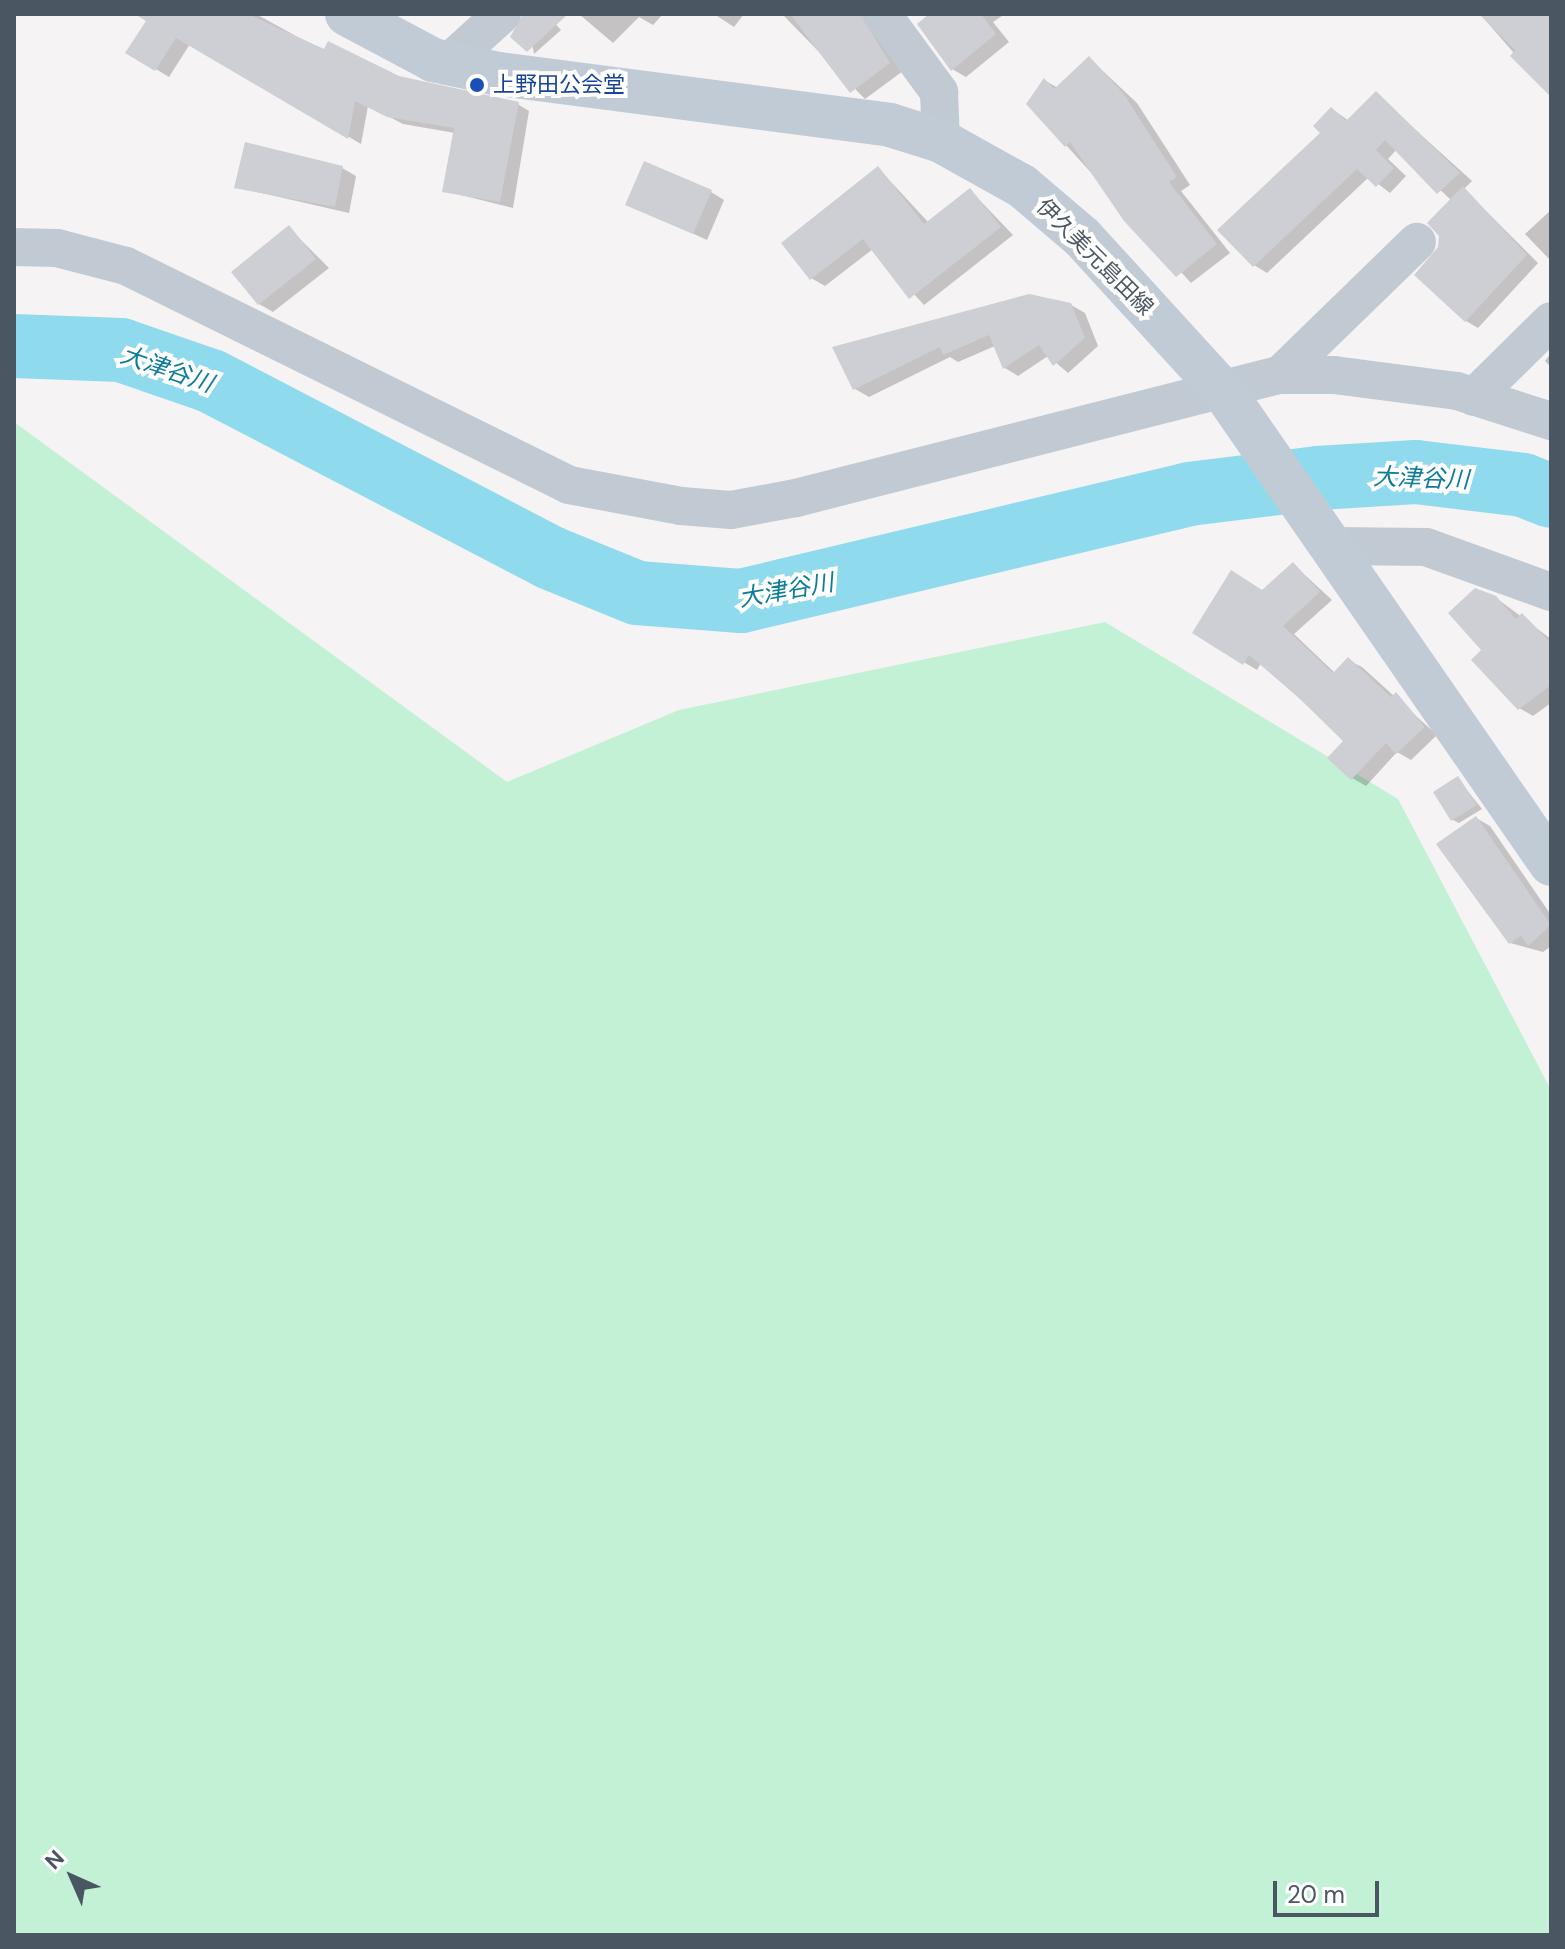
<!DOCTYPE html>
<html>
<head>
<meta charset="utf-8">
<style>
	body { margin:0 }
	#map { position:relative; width:1565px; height:1949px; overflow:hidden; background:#f5f3f3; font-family:"DM Sans","Noto Sans JP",sans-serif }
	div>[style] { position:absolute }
	.green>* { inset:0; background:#c3f1d5 }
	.shadow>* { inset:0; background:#0003 }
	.river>* { height:64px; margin:-32px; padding:0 32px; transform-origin:32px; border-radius:32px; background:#90daee }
	.building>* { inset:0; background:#cdcfd5 }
	.minor>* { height:38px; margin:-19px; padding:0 19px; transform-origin:19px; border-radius:19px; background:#c1cad2 }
	.secondary>* { height:44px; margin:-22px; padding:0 22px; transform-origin:22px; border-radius:22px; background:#c1cbd6 }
	.dots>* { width:22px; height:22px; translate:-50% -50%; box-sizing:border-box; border:4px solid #fff; border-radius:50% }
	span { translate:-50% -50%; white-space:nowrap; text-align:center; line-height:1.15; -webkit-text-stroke:8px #fff; paint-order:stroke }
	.transit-label { font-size:22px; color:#164399 }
	.left { translate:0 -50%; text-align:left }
	.street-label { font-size:22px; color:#4a5661 }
	.water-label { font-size:24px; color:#0c7c9b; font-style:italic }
	.frame { position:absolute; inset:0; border:16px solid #4a5661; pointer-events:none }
	.north { position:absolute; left:32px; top:1837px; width:80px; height:80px; -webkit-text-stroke:6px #fff; paint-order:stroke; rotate:315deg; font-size:22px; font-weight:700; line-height:32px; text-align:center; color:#4a5661 }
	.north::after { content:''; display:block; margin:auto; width:28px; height:36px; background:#4a5661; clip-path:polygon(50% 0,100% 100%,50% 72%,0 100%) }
	.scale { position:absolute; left:1273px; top:1881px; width:106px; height:36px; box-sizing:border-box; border:4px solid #4a5661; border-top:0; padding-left:10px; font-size:24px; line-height:28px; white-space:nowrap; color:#4a5661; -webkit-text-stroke:6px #fff; paint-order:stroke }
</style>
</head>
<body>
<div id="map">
	<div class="green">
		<div style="clip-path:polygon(14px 422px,507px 782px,679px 710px,1105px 622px,1398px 799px,1551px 1090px,1551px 1935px,14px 1935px)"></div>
	</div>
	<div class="shadow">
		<div style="clip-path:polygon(152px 14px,256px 14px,325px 52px,398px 78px,516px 103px,529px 111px,513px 208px,445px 191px,455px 133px,403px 124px,368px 106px,361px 144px,190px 44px,169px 77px,128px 52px)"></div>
		<div style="clip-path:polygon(527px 14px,546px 14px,561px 30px,534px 54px)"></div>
		<div style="clip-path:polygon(579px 14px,663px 14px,653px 25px,639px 17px,613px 43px)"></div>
		<div style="clip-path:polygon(714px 14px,744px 14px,734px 27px)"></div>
		<div style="clip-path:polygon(782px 14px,861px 14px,903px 71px,865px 99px)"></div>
		<div style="clip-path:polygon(932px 14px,1005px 14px,993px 22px,1009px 42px,966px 77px,952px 69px)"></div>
		<div style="clip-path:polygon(1480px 14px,1551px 14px,1551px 92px,1546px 90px)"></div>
		<div style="clip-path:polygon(1090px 59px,1137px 103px,1190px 185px,1181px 191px,1230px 253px,1191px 283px,1066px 145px,1044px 80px,1058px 88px)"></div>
		<div style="clip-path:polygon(1376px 94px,1472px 181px,1464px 189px,1538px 263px,1478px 328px,1466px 321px,1440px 248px,1452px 201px,1397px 149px,1388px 159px,1406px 176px,1390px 193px,1369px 177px,1267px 273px,1254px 265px,1332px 109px,1349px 121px)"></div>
		<div style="clip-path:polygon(342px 168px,356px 176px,349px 213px,236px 187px)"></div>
		<div style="clip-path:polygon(878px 168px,929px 223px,970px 190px,1013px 235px,924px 305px,873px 249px,825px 286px,811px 278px)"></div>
		<div style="clip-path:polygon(711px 192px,724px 200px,707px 240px,628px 204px)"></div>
		<div style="clip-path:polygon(1551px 210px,1551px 261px,1525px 234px)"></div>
		<div style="clip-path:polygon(289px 228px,329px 268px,273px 312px,259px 304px)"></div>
		<div style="clip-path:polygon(1071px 305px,1085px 313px,1098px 346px,1068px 373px,1048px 356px,1018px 376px,1005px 368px,995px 346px,958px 362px,950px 357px,869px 397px,855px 389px,835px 348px)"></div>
		<div style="clip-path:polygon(1551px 353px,1551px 367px,1545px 361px)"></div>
		<div style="clip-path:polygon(1293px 564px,1332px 600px,1294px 634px,1335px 673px,1348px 660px,1362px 667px,1437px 735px,1411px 760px,1397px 752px,1366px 786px,1352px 778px,1346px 741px,1261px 663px,1257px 670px,1194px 632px,1263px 592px)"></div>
		<div style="clip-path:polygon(1495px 597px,1551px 639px,1551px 703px,1533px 716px,1519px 708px,1484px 650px)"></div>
		<div style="clip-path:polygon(1458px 779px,1482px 809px,1459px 823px,1453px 820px)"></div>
		<div style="clip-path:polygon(1476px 818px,1490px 826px,1551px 915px,1551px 946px,1543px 952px,1510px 943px)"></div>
	</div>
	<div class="river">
		<div style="left:14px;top:346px;width:107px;rotate:2.1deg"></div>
		<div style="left:121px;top:350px;width:95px;rotate:19deg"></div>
		<div style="left:211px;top:381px;width:383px;rotate:27.5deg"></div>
		<div style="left:551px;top:558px;width:93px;rotate:22.1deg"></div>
		<div style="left:637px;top:593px;width:104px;rotate:4.4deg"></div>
		<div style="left:741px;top:601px;width:461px;rotate:-13.4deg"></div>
		<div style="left:1189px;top:494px;width:130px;rotate:-7.1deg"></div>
		<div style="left:1318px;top:478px;width:98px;rotate:-3.5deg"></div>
		<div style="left:1416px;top:472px;width:108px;rotate:6.9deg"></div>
		<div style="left:1523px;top:485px;width:30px;rotate:21deg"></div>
	</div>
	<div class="building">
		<div style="clip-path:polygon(135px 14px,248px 14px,324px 49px,328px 41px,399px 76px,519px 102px,500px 202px,442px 192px,454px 128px,387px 117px,355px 101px,348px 139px,176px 38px,155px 71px,125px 53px,146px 21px)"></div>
		<div style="clip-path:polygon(523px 14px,568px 14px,527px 52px,510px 37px)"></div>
		<div style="clip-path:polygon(790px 14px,860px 14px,890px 63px,850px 93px)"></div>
		<div style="clip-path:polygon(929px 14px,981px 14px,996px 34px,951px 71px,917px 24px)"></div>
		<div style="clip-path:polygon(1479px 14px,1551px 14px,1551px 97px,1510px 56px,1515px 50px)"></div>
		<div style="clip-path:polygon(1089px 56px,1123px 93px,1177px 177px,1169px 182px,1217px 244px,1176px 277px,1124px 221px,1070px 142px,1065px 147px,1026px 104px,1044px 78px,1054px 89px)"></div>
		<div style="clip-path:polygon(1376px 91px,1460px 173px,1437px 194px,1385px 140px,1376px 150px,1394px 168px,1376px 187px,1357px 169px,1253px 267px,1217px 230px,1320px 133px,1313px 126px,1331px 107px,1346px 121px)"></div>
		<div style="clip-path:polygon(245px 142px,343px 166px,335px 207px,234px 188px)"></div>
		<div style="clip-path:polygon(644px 161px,712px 190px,693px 234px,625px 205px)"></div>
		<div style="clip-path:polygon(878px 166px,924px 224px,970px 188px,1001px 227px,909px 299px,863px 239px,810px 280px,781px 243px)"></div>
		<div style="clip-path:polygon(1463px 186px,1527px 255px,1465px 322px,1414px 275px,1438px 247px,1439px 236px,1427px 223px)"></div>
		<div style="clip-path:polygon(289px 225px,316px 259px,258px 305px,231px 272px)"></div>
		<div style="clip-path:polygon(1029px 294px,1071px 303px,1085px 338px,1053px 366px,1039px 345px,1003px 369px,989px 335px,943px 355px,940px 347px,853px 390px,832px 347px)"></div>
		<div style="clip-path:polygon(1293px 562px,1320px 592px,1283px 626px,1333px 673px,1348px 657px,1391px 697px,1396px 692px,1425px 727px,1396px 754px,1386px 743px,1351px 780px,1327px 758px,1343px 741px,1300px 699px,1249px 655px,1243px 665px,1192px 633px,1231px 570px,1262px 590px)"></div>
		<div style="clip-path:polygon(1475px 588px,1496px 596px,1516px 619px,1522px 613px,1551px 643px,1551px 685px,1518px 710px,1471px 660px,1481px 650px,1448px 613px)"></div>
		<div style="clip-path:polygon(1458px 776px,1477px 805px,1451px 821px,1433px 792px)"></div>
		<div style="clip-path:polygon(1476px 816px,1551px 925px,1528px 946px,1521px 936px,1509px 944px,1436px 844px)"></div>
	</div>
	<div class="minor">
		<div style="left:882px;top:14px;width:97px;rotate:53.8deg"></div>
		<div style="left:939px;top:92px;width:49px;rotate:87.7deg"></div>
		<div style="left:448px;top:63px;width:73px;rotate:-42.2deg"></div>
		<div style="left:14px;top:247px;width:43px;rotate:1.3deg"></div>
		<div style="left:57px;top:248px;width:71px;rotate:14.6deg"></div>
		<div style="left:126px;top:266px;width:494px;rotate:26.3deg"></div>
		<div style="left:569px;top:485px;width:114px;rotate:10.6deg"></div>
		<div style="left:681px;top:506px;width:50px;rotate:4.6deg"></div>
		<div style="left:731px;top:510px;width:66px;rotate:-10.5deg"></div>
		<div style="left:796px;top:498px;width:499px;rotate:-14.3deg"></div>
		<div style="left:1280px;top:375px;width:54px"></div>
		<div style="left:1334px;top:375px;width:124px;rotate:7.4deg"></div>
		<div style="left:1457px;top:391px;width:99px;rotate:17.7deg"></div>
		<div style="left:1280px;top:375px;width:191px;rotate:-44.2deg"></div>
		<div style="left:1474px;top:397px;width:108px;rotate:-44.6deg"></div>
		<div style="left:1333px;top:546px;width:93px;rotate:0.6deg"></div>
		<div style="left:1426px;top:547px;width:133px;rotate:19.8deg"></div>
	</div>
	<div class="secondary">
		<div style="left:347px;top:14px;width:98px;rotate:28.1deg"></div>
		<div style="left:433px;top:60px;width:67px;rotate:12deg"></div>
		<div style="left:499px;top:74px;width:394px;rotate:7.4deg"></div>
		<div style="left:890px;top:125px;width:53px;rotate:17.4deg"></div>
		<div style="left:941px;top:141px;width:93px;rotate:29.1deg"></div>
		<div style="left:1022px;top:186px;width:79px;rotate:40.4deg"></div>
		<div style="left:1082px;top:237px;width:215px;rotate:47.6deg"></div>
		<div style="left:1227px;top:396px;width:569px;rotate:55.3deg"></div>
	</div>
	<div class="dots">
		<div style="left:477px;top:85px;background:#1a4fb4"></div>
	</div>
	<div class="transit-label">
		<span class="left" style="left:493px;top:85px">上野田公会堂</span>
	</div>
	<div class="street-label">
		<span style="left:1095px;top:257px;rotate:45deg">伊久美元島田線</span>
	</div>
	<div class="water-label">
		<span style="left:167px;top:369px;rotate:19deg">大津谷川</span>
		<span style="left:1421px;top:478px;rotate:2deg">大津谷川</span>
		<span style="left:786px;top:590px;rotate:-10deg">大津谷川</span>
	</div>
	<div class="frame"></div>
	<div class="north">N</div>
	<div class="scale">20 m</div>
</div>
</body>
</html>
